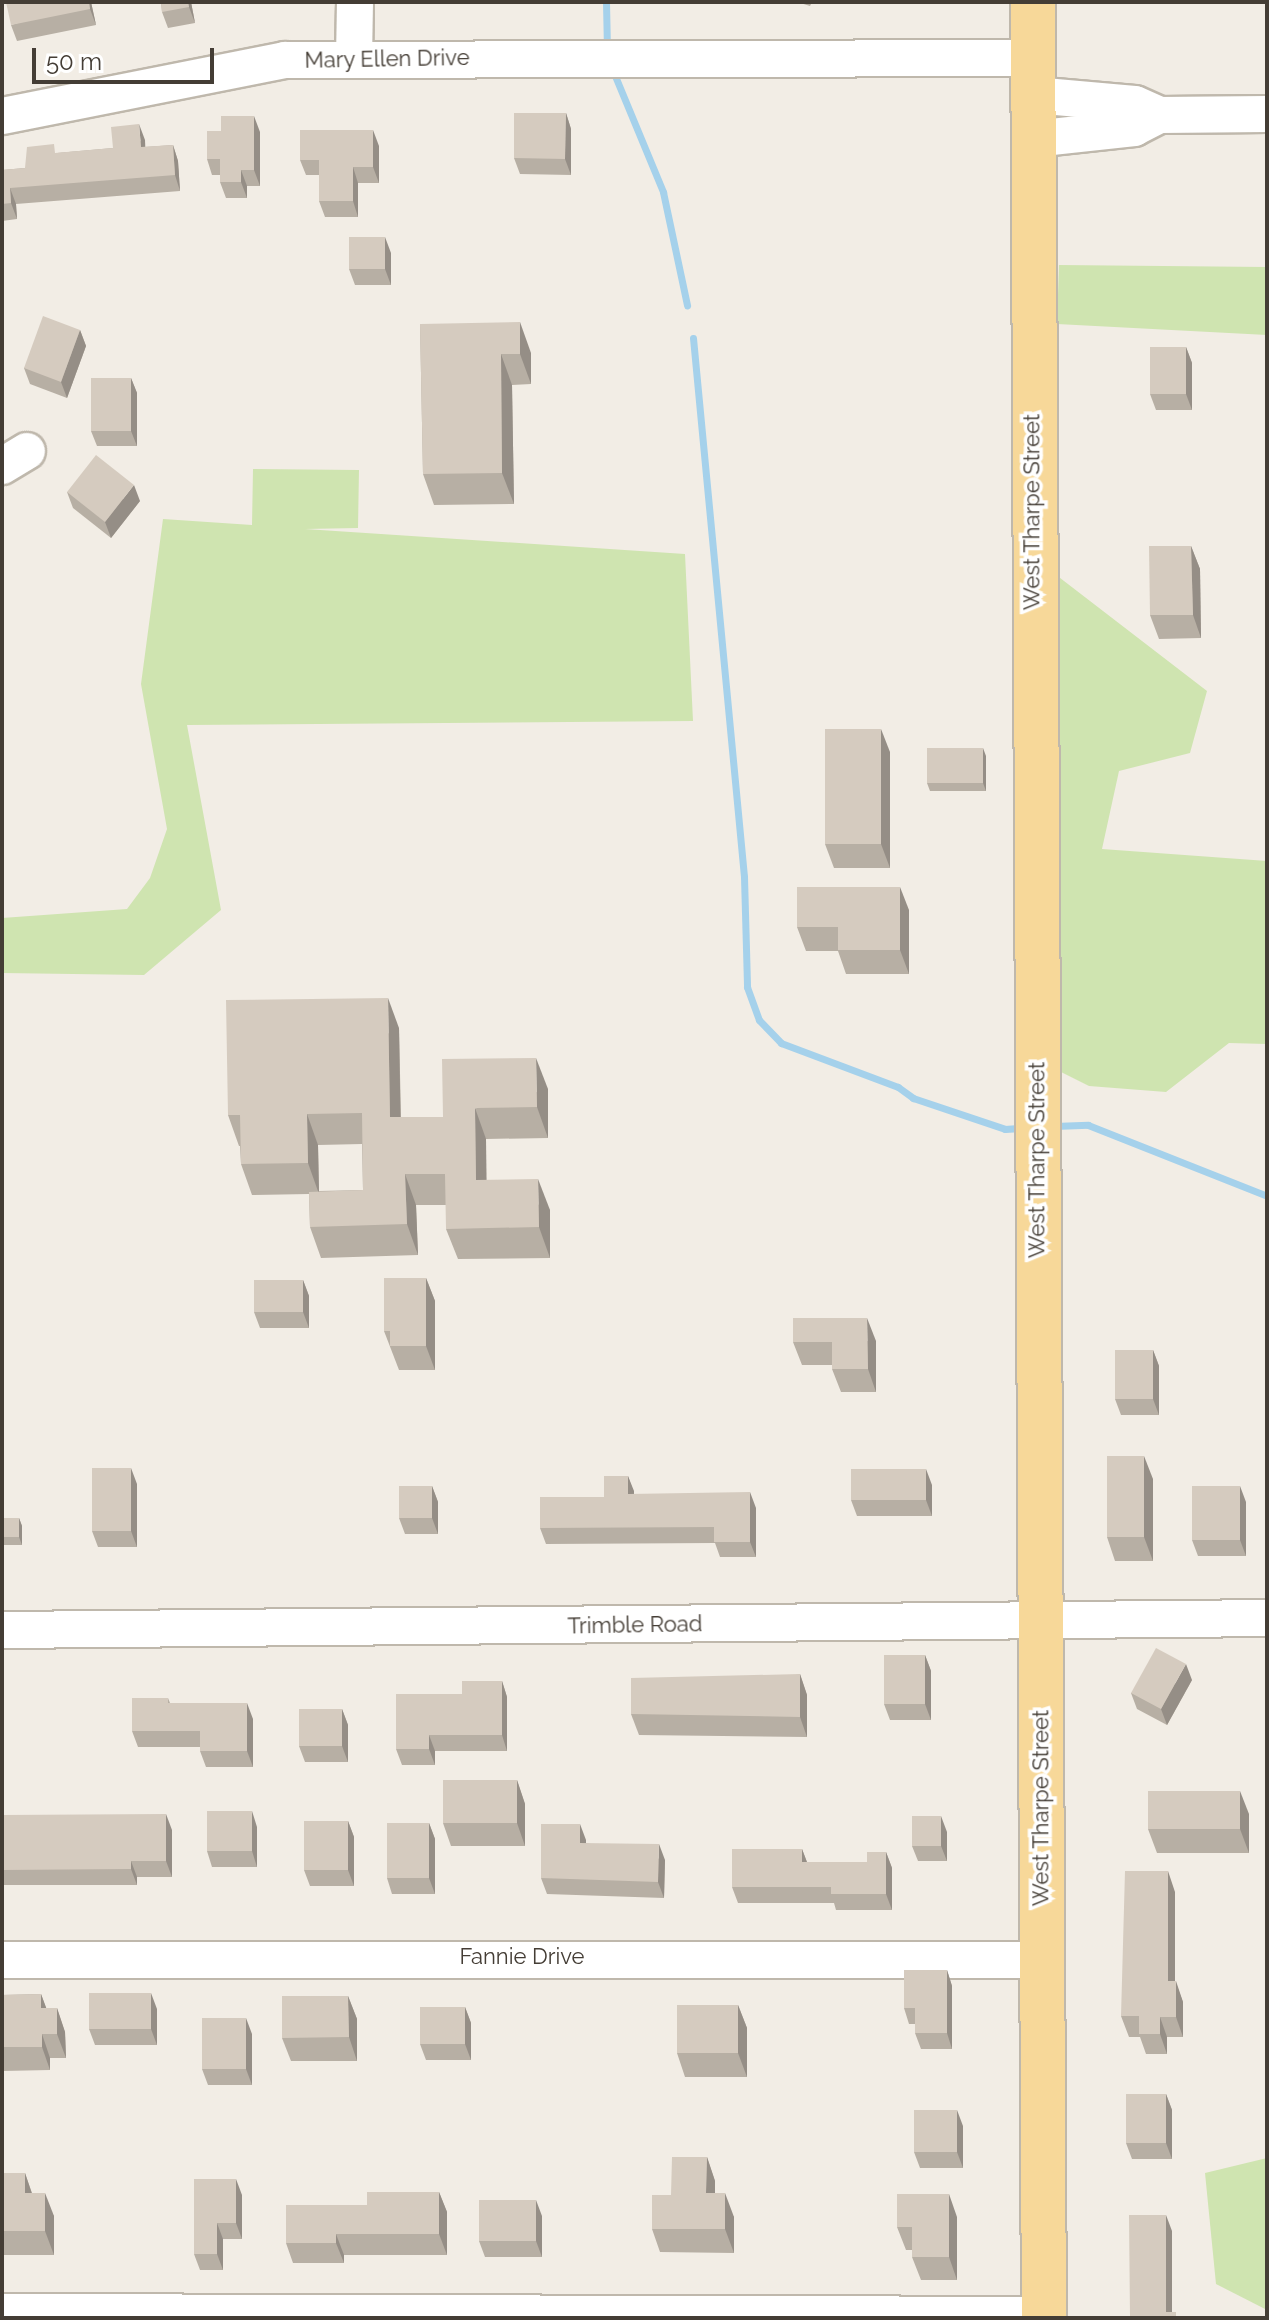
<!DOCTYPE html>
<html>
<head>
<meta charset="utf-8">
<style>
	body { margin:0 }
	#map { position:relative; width:1269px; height:2320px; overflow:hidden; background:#f2ede5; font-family:Raleway,sans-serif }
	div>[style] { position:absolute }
	.green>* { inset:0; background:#cfe4b0 }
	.stream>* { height:7px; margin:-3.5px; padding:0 3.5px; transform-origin:3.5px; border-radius:3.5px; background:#a5d1eb }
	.roads { filter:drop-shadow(2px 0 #bfb8ac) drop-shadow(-2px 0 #bfb8ac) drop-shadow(0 2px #bfb8ac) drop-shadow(0 -2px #bfb8ac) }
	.minor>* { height:36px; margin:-18px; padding:0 18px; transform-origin:18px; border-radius:18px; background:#fff }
	.major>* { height:44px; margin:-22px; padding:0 22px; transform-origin:22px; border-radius:22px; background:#f7d899 }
	.wall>* { inset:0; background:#b7afa4 }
	.shaded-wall>* { inset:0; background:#958e86 }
	.building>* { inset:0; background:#d5cbbf }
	span { translate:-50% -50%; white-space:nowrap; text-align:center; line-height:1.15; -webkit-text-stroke:7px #fff; paint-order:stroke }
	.street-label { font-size:22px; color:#443d35 }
	.frame { position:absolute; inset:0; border:4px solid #443d35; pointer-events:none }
	.scale { position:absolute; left:32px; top:48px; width:182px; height:36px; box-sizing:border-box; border:4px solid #443d35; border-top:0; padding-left:10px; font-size:24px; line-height:28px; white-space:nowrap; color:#443d35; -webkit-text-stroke:6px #fff; paint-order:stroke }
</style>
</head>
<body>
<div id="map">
	<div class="green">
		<div style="clip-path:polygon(1059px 265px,1267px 267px,1267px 335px,1057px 324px)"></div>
		<div style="clip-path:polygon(253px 469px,359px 470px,358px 528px,305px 529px,685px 554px,693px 721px,187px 725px,221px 910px,144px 975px,2px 973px,2px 918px,127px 909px,150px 878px,167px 829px,141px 684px,163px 519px,252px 525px)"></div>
		<div style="clip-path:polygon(1051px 571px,1207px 691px,1190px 753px,1119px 771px,1102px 849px,1267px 861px,1267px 1044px,1229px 1043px,1166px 1092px,1089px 1086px,1053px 1068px)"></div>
		<div style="clip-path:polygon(1267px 2158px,1267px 2310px,1216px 2284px,1205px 2173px)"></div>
	</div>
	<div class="stream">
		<div style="left:606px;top:2px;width:46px;rotate:88.8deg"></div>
		<div style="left:613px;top:71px;width:131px;rotate:67.5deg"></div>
		<div style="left:663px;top:192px;width:116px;rotate:78deg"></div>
		<div style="left:693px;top:338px;width:541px;rotate:84.59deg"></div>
		<div style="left:744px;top:877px;width:110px;rotate:88.4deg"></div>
		<div style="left:747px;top:987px;width:35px;rotate:70deg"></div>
		<div style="left:759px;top:1020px;width:32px;rotate:46deg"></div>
		<div style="left:781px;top:1043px;width:125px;rotate:20.6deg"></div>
		<div style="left:898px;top:1087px;width:19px;rotate:36deg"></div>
		<div style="left:913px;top:1098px;width:97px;rotate:18.6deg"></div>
		<div style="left:1005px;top:1129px;width:14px;rotate:-4deg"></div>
		<div style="left:1054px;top:1126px;width:34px;rotate:-2deg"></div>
		<div style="left:1088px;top:1125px;width:193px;rotate:21.6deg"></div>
	</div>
	<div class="roads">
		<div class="minor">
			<div style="left:354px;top:59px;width:57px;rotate:-89deg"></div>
			<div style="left:1033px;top:95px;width:102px;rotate:5deg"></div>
			<div style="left:1135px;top:104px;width:27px;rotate:24deg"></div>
			<div style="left:1160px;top:115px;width:107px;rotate:-0.5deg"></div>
			<div style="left:2px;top:116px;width:288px;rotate:-11.2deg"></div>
			<div style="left:285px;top:60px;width:747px;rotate:-0.15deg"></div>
			<div style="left:1033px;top:139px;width:102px;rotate:-6.2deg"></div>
			<div style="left:1134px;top:128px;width:29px;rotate:-27deg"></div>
			<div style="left:2px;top:466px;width:29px;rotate:-31deg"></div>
			<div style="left:2px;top:1630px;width:1265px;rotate:-0.54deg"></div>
			<div style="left:2px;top:1960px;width:1040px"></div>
			<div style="left:2px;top:2312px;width:1042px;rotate:0.16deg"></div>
		</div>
		<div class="major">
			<div style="left:1033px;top:2px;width:2316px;rotate:89.73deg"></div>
		</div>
	</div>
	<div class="wall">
		<div style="clip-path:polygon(91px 2px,96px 25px,17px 41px,11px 25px)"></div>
		<div style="clip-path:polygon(161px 2px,193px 2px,191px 2px,195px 23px,168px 28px,162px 12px)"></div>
		<div style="clip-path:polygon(797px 2px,812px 2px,810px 6px)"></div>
		<div style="clip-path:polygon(566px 113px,571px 129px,571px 175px,520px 174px,514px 158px)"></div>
		<div style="clip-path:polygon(260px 132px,260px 186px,247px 186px,247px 198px,226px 198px,220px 182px,220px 175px,212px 175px,207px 159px)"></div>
		<div style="clip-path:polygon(145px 140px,145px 147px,173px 145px,178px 161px,180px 191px,16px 204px,17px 219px,2px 221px,2px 170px,25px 168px,57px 153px,113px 148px)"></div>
		<div style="clip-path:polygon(379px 146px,379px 183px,358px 183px,358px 217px,325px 217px,319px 201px,319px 175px,306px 175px,300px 160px)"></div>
		<div style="clip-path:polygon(391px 253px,391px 285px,355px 285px,349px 269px)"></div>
		<div style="clip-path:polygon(420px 324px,531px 353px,531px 384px,512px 385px,514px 504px,434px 505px,423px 474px)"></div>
		<div style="clip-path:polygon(80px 330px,86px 346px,67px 398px,30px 384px,24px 368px)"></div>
		<div style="clip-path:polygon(1186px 347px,1192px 363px,1192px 410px,1156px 410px,1150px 394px)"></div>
		<div style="clip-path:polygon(131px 378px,137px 393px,137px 446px,97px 446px,91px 431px)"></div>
		<div style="clip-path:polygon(67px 492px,140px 501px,111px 538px,73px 508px)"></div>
		<div style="clip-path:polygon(1191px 546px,1200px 569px,1201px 638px,1159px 639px,1150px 615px)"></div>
		<div style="clip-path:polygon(890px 752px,890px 868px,834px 868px,825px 844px)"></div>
		<div style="clip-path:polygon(986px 756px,986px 791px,930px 791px,927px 783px)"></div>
		<div style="clip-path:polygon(909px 910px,909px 974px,846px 974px,838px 951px,806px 951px,797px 927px)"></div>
		<div style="clip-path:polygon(evenodd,399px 1028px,401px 1117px,443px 1117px,548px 1089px,548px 1138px,486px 1139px,486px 1180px,550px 1210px,550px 1258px,458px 1259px,446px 1229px,446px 1205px,416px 1205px,418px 1255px,321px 1258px,310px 1227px,309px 1194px,252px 1195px,241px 1164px,240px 1146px,239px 1146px,228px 1115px,399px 1028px,362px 1144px,363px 1190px,319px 1191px,318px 1145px,362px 1144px)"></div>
		<div style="clip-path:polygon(426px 1278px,435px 1301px,435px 1370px,399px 1370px,384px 1331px)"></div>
		<div style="clip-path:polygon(303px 1280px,309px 1296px,309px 1328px,260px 1328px,254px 1312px)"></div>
		<div style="clip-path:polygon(876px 1341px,876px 1392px,841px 1392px,832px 1369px,832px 1365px,802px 1365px,793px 1342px)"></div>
		<div style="clip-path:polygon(1153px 1350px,1159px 1366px,1159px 1415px,1121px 1415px,1115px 1399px)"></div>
		<div style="clip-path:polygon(628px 1476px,634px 1494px,756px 1508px,756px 1557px,720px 1557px,715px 1543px,546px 1544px,540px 1528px,604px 1497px)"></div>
		<div style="clip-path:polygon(1153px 1479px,1153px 1561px,1115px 1561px,1107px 1537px)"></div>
		<div style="clip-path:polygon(137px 1484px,137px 1547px,98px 1547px,92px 1531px)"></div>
		<div style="clip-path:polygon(932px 1485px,932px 1516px,857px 1516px,851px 1500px)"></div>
		<div style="clip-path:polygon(432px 1486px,438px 1502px,438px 1534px,405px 1534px,399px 1518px)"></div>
		<div style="clip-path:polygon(1246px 1502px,1246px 1556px,1198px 1556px,1192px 1540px)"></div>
		<div style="clip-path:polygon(2px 1518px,19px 1518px,22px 1526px,22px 1545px,2px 1545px)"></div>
		<div style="clip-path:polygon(925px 1655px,931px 1671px,931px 1720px,890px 1720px,884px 1704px)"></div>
		<div style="clip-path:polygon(800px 1674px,807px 1695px,807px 1737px,639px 1735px,631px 1714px)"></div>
		<div style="clip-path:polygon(1192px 1680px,1167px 1725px,1137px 1709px,1131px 1693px)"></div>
		<div style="clip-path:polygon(502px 1681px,507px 1697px,507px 1751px,435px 1751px,435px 1765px,402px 1765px,396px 1749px,462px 1694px)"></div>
		<div style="clip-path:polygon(168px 1698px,170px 1703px,253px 1719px,253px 1767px,206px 1767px,200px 1751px,200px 1747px,138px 1747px,132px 1731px)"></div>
		<div style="clip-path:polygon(342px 1709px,348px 1725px,348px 1762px,305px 1762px,299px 1746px)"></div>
		<div style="clip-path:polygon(517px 1780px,525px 1804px,525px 1846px,451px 1846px,443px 1823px)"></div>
		<div style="clip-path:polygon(1249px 1814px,1249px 1853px,1157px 1853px,1148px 1829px)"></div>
		<div style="clip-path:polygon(2px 1815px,172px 1830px,172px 1877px,137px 1877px,137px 1885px,2px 1885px)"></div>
		<div style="clip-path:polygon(348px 1821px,354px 1837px,354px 1886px,310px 1886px,304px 1870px)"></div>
		<div style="clip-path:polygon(429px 1823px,435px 1839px,435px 1894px,392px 1894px,387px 1878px)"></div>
		<div style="clip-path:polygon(257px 1827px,257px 1867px,212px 1867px,207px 1851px)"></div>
		<div style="clip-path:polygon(947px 1832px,947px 1861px,918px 1861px,912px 1846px)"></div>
		<div style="clip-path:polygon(586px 1840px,586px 1843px,665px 1860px,664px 1898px,547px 1894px,541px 1878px)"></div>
		<div style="clip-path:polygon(802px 1849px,807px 1862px,867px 1862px,886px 1852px,892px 1868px,892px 1910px,836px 1910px,834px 1903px,738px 1903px,732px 1887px)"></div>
		<div style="clip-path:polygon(1175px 1892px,1175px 1981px,1183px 2002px,1183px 2037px,1167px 2037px,1167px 2054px,1146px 2054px,1140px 2037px,1129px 2037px,1121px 2016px)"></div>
		<div style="clip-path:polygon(947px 1970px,952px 1986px,952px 2049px,921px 2049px,915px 2033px,915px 2024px,909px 2024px,904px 2008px)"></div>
		<div style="clip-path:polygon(41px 1994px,46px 2008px,57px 2008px,65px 2032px,66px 2058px,50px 2058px,50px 2070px,2px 2071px,2px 1995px)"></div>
		<div style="clip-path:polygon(348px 1996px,357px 2019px,357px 2061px,291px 2061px,282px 2038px)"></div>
		<div style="clip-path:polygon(738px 2005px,747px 2028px,747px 2077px,685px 2077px,677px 2053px)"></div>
		<div style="clip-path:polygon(465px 2007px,471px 2023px,471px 2060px,426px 2060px,420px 2044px)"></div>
		<div style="clip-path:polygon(157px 2009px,157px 2045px,95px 2045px,89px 2029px)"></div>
		<div style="clip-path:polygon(252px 2034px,252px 2085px,208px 2085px,202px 2069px)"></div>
		<div style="clip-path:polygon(1166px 2094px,1172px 2110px,1172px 2159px,1132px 2159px,1126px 2143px)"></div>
		<div style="clip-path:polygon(963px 2126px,963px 2168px,920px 2168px,914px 2152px)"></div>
		<div style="clip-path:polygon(707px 2157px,715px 2181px,715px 2193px,734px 2217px,734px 2253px,660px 2252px,652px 2229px,671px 2195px)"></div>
		<div style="clip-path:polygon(2px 2173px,25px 2173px,32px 2193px,54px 2216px,54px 2255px,2px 2255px)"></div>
		<div style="clip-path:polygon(194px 2179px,242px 2195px,242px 2239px,223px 2239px,223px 2270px,200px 2270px,194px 2254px)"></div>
		<div style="clip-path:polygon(439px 2192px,447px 2212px,447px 2255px,344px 2255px,344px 2263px,293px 2263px,286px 2243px,367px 2205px)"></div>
		<div style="clip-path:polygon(542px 2216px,542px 2257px,485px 2257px,479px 2241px)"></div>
		<div style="clip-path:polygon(957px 2217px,957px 2280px,921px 2280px,912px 2257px,912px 2250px,906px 2250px,897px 2227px)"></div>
	</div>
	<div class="shaded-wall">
		<div style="clip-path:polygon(89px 2px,91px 2px,96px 25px,90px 9px)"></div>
		<div style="clip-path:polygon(188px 2px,191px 2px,195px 23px,189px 7px)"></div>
		<div style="clip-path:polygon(566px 113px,571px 129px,571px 175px,565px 159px)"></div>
		<div style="clip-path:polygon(254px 116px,260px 132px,260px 186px,254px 170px)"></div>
		<div style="clip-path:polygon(139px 124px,145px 140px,146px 163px,141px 147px)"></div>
		<div style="clip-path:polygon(373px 130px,379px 146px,379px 183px,373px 167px)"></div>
		<div style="clip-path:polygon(173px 145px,178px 161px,180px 191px,175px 175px)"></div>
		<div style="clip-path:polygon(353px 167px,358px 183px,358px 217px,353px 201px)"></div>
		<div style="clip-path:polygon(241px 170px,247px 186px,247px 198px,241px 182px)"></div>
		<div style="clip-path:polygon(10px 188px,16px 204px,17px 219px,11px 203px)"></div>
		<div style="clip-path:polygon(385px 237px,391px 253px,391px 285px,385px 269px)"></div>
		<div style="clip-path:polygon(520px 322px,531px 353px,531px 384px,520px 354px)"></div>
		<div style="clip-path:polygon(80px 330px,86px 346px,67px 398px,61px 382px)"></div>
		<div style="clip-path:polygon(1186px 347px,1192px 363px,1192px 410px,1186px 394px)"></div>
		<div style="clip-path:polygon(501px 354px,512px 385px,514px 504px,502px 473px)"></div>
		<div style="clip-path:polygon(131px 378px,137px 393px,137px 446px,131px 431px)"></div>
		<div style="clip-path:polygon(134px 485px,140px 501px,111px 538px,105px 522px)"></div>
		<div style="clip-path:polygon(1191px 546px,1200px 569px,1201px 638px,1193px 615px)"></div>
		<div style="clip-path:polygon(881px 729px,890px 752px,890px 868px,881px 844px)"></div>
		<div style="clip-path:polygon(983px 748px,986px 756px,986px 791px,983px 783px)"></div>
		<div style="clip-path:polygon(900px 887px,909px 910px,909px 974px,900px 950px)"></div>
		<div style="clip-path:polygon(388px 998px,399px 1028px,401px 1148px,390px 1117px)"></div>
		<div style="clip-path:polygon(536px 1058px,548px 1089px,548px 1138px,537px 1107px)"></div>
		<div style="clip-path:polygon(475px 1108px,486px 1139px,487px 1211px,476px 1180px)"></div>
		<div style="clip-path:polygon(307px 1114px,318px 1145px,319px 1194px,308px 1163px)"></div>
		<div style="clip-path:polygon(405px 1174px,416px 1205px,418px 1255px,407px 1224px)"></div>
		<div style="clip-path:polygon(538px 1179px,550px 1210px,550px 1258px,539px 1227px)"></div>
		<div style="clip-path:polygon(426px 1278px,435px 1301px,435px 1370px,426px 1346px)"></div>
		<div style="clip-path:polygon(303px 1280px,309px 1296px,309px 1328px,303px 1312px)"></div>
		<div style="clip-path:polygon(867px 1318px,876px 1341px,876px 1392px,868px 1369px)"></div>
		<div style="clip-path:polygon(1153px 1350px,1159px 1366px,1159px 1415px,1153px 1399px)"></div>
		<div style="clip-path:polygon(1144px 1456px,1153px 1479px,1153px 1561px,1144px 1537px)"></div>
		<div style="clip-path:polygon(131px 1468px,137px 1484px,137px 1547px,131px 1531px)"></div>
		<div style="clip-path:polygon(926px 1469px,932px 1485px,932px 1516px,926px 1500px)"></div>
		<div style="clip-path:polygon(628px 1476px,634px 1491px,634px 1510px,628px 1494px)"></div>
		<div style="clip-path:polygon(432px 1486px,438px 1502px,438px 1534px,432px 1518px)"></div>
		<div style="clip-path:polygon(1240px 1486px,1246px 1502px,1246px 1556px,1240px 1540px)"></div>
		<div style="clip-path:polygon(750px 1492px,756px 1508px,756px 1557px,750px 1542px)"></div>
		<div style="clip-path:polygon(19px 1518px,22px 1526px,22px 1545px,19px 1537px)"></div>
		<div style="clip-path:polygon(925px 1655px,931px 1671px,931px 1720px,925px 1704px)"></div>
		<div style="clip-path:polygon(1186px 1664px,1192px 1680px,1167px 1725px,1161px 1709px)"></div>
		<div style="clip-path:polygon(800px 1674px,807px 1695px,807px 1737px,800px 1717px)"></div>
		<div style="clip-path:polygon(502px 1681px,507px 1697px,507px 1751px,502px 1735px)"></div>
		<div style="clip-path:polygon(247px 1703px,253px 1719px,253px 1767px,247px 1751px)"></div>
		<div style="clip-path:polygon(342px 1709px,348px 1725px,348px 1762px,342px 1746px)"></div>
		<div style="clip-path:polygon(429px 1735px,435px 1751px,435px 1765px,429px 1749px)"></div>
		<div style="clip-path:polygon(517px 1780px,525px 1804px,525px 1846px,517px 1823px)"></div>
		<div style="clip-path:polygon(1240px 1791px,1249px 1814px,1249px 1853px,1240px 1829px)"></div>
		<div style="clip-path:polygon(252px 1811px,257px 1827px,257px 1867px,252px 1851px)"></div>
		<div style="clip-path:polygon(166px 1814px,172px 1830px,172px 1877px,166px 1861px)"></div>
		<div style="clip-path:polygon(941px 1816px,947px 1832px,947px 1861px,941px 1846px)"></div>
		<div style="clip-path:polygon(348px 1821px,354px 1837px,354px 1886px,348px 1870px)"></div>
		<div style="clip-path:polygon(429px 1823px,435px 1839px,435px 1894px,429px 1878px)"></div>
		<div style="clip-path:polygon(580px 1824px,586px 1840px,586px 1859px,580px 1843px)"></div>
		<div style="clip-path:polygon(659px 1844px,665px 1860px,664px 1898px,658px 1882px)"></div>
		<div style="clip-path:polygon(802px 1849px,808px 1865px,802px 1862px)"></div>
		<div style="clip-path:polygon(886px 1852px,892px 1868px,892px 1910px,886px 1894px)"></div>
		<div style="clip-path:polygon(131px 1861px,137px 1877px,137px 1885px,131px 1869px)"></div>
		<div style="clip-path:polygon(1168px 1871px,1175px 1892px,1175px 2002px,1168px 1981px)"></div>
		<div style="clip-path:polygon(947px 1970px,952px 1986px,952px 2049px,947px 2033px)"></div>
		<div style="clip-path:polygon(1176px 1981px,1183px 2002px,1183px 2037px,1176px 2017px)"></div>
		<div style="clip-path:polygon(151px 1993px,157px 2009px,157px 2045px,151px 2029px)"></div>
		<div style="clip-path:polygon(41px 1994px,50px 2018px,41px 2008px)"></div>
		<div style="clip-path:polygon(348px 1996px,357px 2019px,357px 2061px,349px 2037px)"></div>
		<div style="clip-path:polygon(738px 2005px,747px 2028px,747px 2077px,738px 2053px)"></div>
		<div style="clip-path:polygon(465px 2007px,471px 2023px,471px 2060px,465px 2044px)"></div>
		<div style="clip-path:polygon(57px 2008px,65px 2032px,66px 2058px,57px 2034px)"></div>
		<div style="clip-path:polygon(1160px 2017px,1167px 2037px,1167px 2054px,1160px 2034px)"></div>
		<div style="clip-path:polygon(246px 2018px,252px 2034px,252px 2085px,246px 2069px)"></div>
		<div style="clip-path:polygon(42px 2034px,50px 2058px,50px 2070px,42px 2047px)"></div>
		<div style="clip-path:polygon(1166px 2094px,1172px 2110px,1172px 2159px,1166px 2143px)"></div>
		<div style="clip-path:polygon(957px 2110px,963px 2126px,963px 2168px,957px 2152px)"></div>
		<div style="clip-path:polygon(707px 2157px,715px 2181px,715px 2217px,706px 2193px)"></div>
		<div style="clip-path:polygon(25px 2173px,33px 2197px,25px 2193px)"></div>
		<div style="clip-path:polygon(236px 2179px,242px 2195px,242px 2239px,236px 2223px)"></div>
		<div style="clip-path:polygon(439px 2192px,447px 2212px,447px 2255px,439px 2234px)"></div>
		<div style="clip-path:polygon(45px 2193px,54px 2216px,54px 2255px,45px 2231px)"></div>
		<div style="clip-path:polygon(725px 2193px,734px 2217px,734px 2253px,725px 2229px)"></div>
		<div style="clip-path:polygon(949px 2194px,957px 2217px,957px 2280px,949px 2257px)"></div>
		<div style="clip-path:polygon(536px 2200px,542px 2216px,542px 2257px,536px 2241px)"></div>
		<div style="clip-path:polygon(1166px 2215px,1172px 2231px,1172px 2318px,1166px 2312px)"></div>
		<div style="clip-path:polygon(217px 2223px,223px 2239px,223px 2270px,217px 2254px)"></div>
		<div style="clip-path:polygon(336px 2234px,344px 2255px,344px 2263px,336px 2243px)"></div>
	</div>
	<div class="building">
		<div style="clip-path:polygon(6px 2px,89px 2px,90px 9px,11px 25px)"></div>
		<div style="clip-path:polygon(161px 2px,188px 2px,189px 7px,162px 12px)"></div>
		<div style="clip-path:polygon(514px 113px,566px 113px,565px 159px,514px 158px)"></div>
		<div style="clip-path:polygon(221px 116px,254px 116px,254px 170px,241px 170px,241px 182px,220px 182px,220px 159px,207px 159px,207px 131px,221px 131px)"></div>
		<div style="clip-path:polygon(139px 124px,141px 147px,173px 145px,175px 175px,10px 188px,11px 203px,2px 204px,2px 170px,25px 168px,27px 147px,54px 144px,55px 153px,113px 148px,111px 127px)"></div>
		<div style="clip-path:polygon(300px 130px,373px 130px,373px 167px,353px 167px,353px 201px,319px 201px,319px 160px,300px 160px)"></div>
		<div style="clip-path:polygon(349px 237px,385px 237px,385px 269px,349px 269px)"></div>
		<div style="clip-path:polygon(43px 316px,80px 330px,61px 382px,24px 368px)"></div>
		<div style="clip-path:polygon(520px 322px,520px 354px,501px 354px,502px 473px,423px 474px,420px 324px)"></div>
		<div style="clip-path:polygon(1150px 347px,1186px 347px,1186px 394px,1150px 394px)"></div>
		<div style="clip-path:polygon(91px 378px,131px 378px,131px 431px,91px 431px)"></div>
		<div style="clip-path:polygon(96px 455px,134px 485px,105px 522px,67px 492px)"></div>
		<div style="clip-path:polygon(1149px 546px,1191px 546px,1193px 615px,1150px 615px)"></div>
		<div style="clip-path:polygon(825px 729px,881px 729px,881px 844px,825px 844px)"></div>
		<div style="clip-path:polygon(927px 748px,983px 748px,983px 783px,927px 783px)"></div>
		<div style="clip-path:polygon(797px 887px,900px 887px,900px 950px,838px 950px,838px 927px,797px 927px)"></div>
		<div style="clip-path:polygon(388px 998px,390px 1117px,443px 1117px,442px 1059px,536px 1058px,537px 1107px,475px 1108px,476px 1180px,538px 1179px,539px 1227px,446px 1229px,445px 1174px,405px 1174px,407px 1224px,310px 1227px,309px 1192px,363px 1190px,362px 1113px,307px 1114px,308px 1163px,241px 1164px,240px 1115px,228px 1115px,226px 1000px)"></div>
		<div style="clip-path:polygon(384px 1278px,426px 1278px,426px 1346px,390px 1346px,390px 1331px,384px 1331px)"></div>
		<div style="clip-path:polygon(254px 1280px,303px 1280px,303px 1312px,254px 1312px)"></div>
		<div style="clip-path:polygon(793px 1318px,867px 1318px,868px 1369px,832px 1369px,832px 1342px,793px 1342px)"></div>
		<div style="clip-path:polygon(1115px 1350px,1153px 1350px,1153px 1399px,1115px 1399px)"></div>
		<div style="clip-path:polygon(1107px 1456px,1144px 1456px,1144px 1537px,1107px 1537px)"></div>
		<div style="clip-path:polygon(92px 1468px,131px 1468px,131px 1531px,92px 1531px)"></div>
		<div style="clip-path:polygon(851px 1469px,926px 1469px,926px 1500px,851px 1500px)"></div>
		<div style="clip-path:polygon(604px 1476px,628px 1476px,628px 1494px,750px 1492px,750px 1542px,714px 1542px,714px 1527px,540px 1528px,540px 1497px,604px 1497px)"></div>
		<div style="clip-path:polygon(399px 1486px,432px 1486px,432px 1518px,399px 1518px)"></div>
		<div style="clip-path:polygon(1192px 1486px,1240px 1486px,1240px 1540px,1192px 1540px)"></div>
		<div style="clip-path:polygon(2px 1518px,19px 1518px,19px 1537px,2px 1537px)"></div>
		<div style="clip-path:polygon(1156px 1648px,1186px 1664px,1161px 1709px,1131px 1693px)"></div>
		<div style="clip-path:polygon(884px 1655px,925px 1655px,925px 1704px,884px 1704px)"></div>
		<div style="clip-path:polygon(800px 1674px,800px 1717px,631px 1714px,631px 1678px)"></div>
		<div style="clip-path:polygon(462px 1681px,502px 1681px,502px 1735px,429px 1735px,429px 1749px,396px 1749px,396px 1694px,462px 1694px)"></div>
		<div style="clip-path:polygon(132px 1698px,168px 1698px,168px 1703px,247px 1703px,247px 1751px,200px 1751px,200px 1731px,132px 1731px)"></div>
		<div style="clip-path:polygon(299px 1709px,342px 1709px,342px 1746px,299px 1746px)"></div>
		<div style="clip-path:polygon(443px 1780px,517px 1780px,517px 1823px,443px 1823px)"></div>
		<div style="clip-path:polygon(1148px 1791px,1240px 1791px,1240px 1829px,1148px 1829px)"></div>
		<div style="clip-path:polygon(207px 1811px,252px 1811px,252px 1851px,207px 1851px)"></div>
		<div style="clip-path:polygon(166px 1814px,166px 1861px,131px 1861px,131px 1869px,2px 1870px,2px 1815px)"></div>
		<div style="clip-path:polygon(912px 1816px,941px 1816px,941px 1846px,912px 1846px)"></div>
		<div style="clip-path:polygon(304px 1821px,348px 1821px,348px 1870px,304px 1870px)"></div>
		<div style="clip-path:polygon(387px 1823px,429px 1823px,429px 1878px,387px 1878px)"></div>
		<div style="clip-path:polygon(541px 1824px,580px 1824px,580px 1843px,659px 1844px,658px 1882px,541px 1878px)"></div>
		<div style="clip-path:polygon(732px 1849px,802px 1849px,802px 1862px,867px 1862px,867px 1852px,886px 1852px,886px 1894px,831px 1894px,831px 1887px,732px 1887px)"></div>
		<div style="clip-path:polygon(1125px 1871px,1168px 1871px,1168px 1981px,1176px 1981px,1176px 2017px,1160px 2017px,1160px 2034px,1139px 2034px,1139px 2016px,1121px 2016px)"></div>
		<div style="clip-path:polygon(904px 1970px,947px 1970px,947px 2033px,915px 2033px,915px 2008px,904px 2008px)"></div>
		<div style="clip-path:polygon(89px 1993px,151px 1993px,151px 2029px,89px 2029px)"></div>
		<div style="clip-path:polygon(41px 1994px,41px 2008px,57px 2008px,57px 2034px,42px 2034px,42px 2047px,2px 2047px,2px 1995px)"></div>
		<div style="clip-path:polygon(282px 1996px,348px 1996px,349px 2037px,282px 2038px)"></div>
		<div style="clip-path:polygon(677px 2005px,738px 2005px,738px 2053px,677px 2053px)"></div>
		<div style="clip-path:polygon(420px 2007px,465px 2007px,465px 2044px,420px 2044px)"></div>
		<div style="clip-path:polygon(202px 2018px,246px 2018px,246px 2069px,202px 2069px)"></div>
		<div style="clip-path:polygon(1126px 2094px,1166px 2094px,1166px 2143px,1126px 2143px)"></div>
		<div style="clip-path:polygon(914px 2110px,957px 2110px,957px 2152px,914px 2152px)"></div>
		<div style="clip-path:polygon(672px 2157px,707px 2157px,706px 2193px,725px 2193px,725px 2229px,652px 2229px,652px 2195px,671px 2195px)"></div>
		<div style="clip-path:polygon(2px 2173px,25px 2173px,25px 2193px,45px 2193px,45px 2231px,2px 2231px)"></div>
		<div style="clip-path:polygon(194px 2179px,236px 2179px,236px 2223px,217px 2223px,217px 2254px,194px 2254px)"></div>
		<div style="clip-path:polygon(367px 2192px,439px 2192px,439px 2234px,336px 2234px,336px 2243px,286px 2243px,286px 2205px,367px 2205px)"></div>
		<div style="clip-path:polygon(897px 2194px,949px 2194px,949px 2257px,912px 2257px,912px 2227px,897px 2227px)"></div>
		<div style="clip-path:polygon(479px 2200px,536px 2200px,536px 2241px,479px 2241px)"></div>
		<div style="clip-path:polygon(1129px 2215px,1166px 2215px,1166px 2312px,1176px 2312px,1176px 2318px,1130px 2318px)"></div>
	</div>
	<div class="street-label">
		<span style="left:387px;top:59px;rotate:-1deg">Mary Ellen Drive</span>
		<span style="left:1032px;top:512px;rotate:-90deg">West Tharpe Street</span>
		<span style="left:1037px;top:1160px;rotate:-90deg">West Tharpe Street</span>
		<span style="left:635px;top:1625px;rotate:-1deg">Trimble Road</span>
		<span style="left:1041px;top:1808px;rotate:-90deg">West Tharpe Street</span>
		<span style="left:522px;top:1957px">Fannie Drive</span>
	</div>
	<div class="frame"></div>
	<div class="scale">50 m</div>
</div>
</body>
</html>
